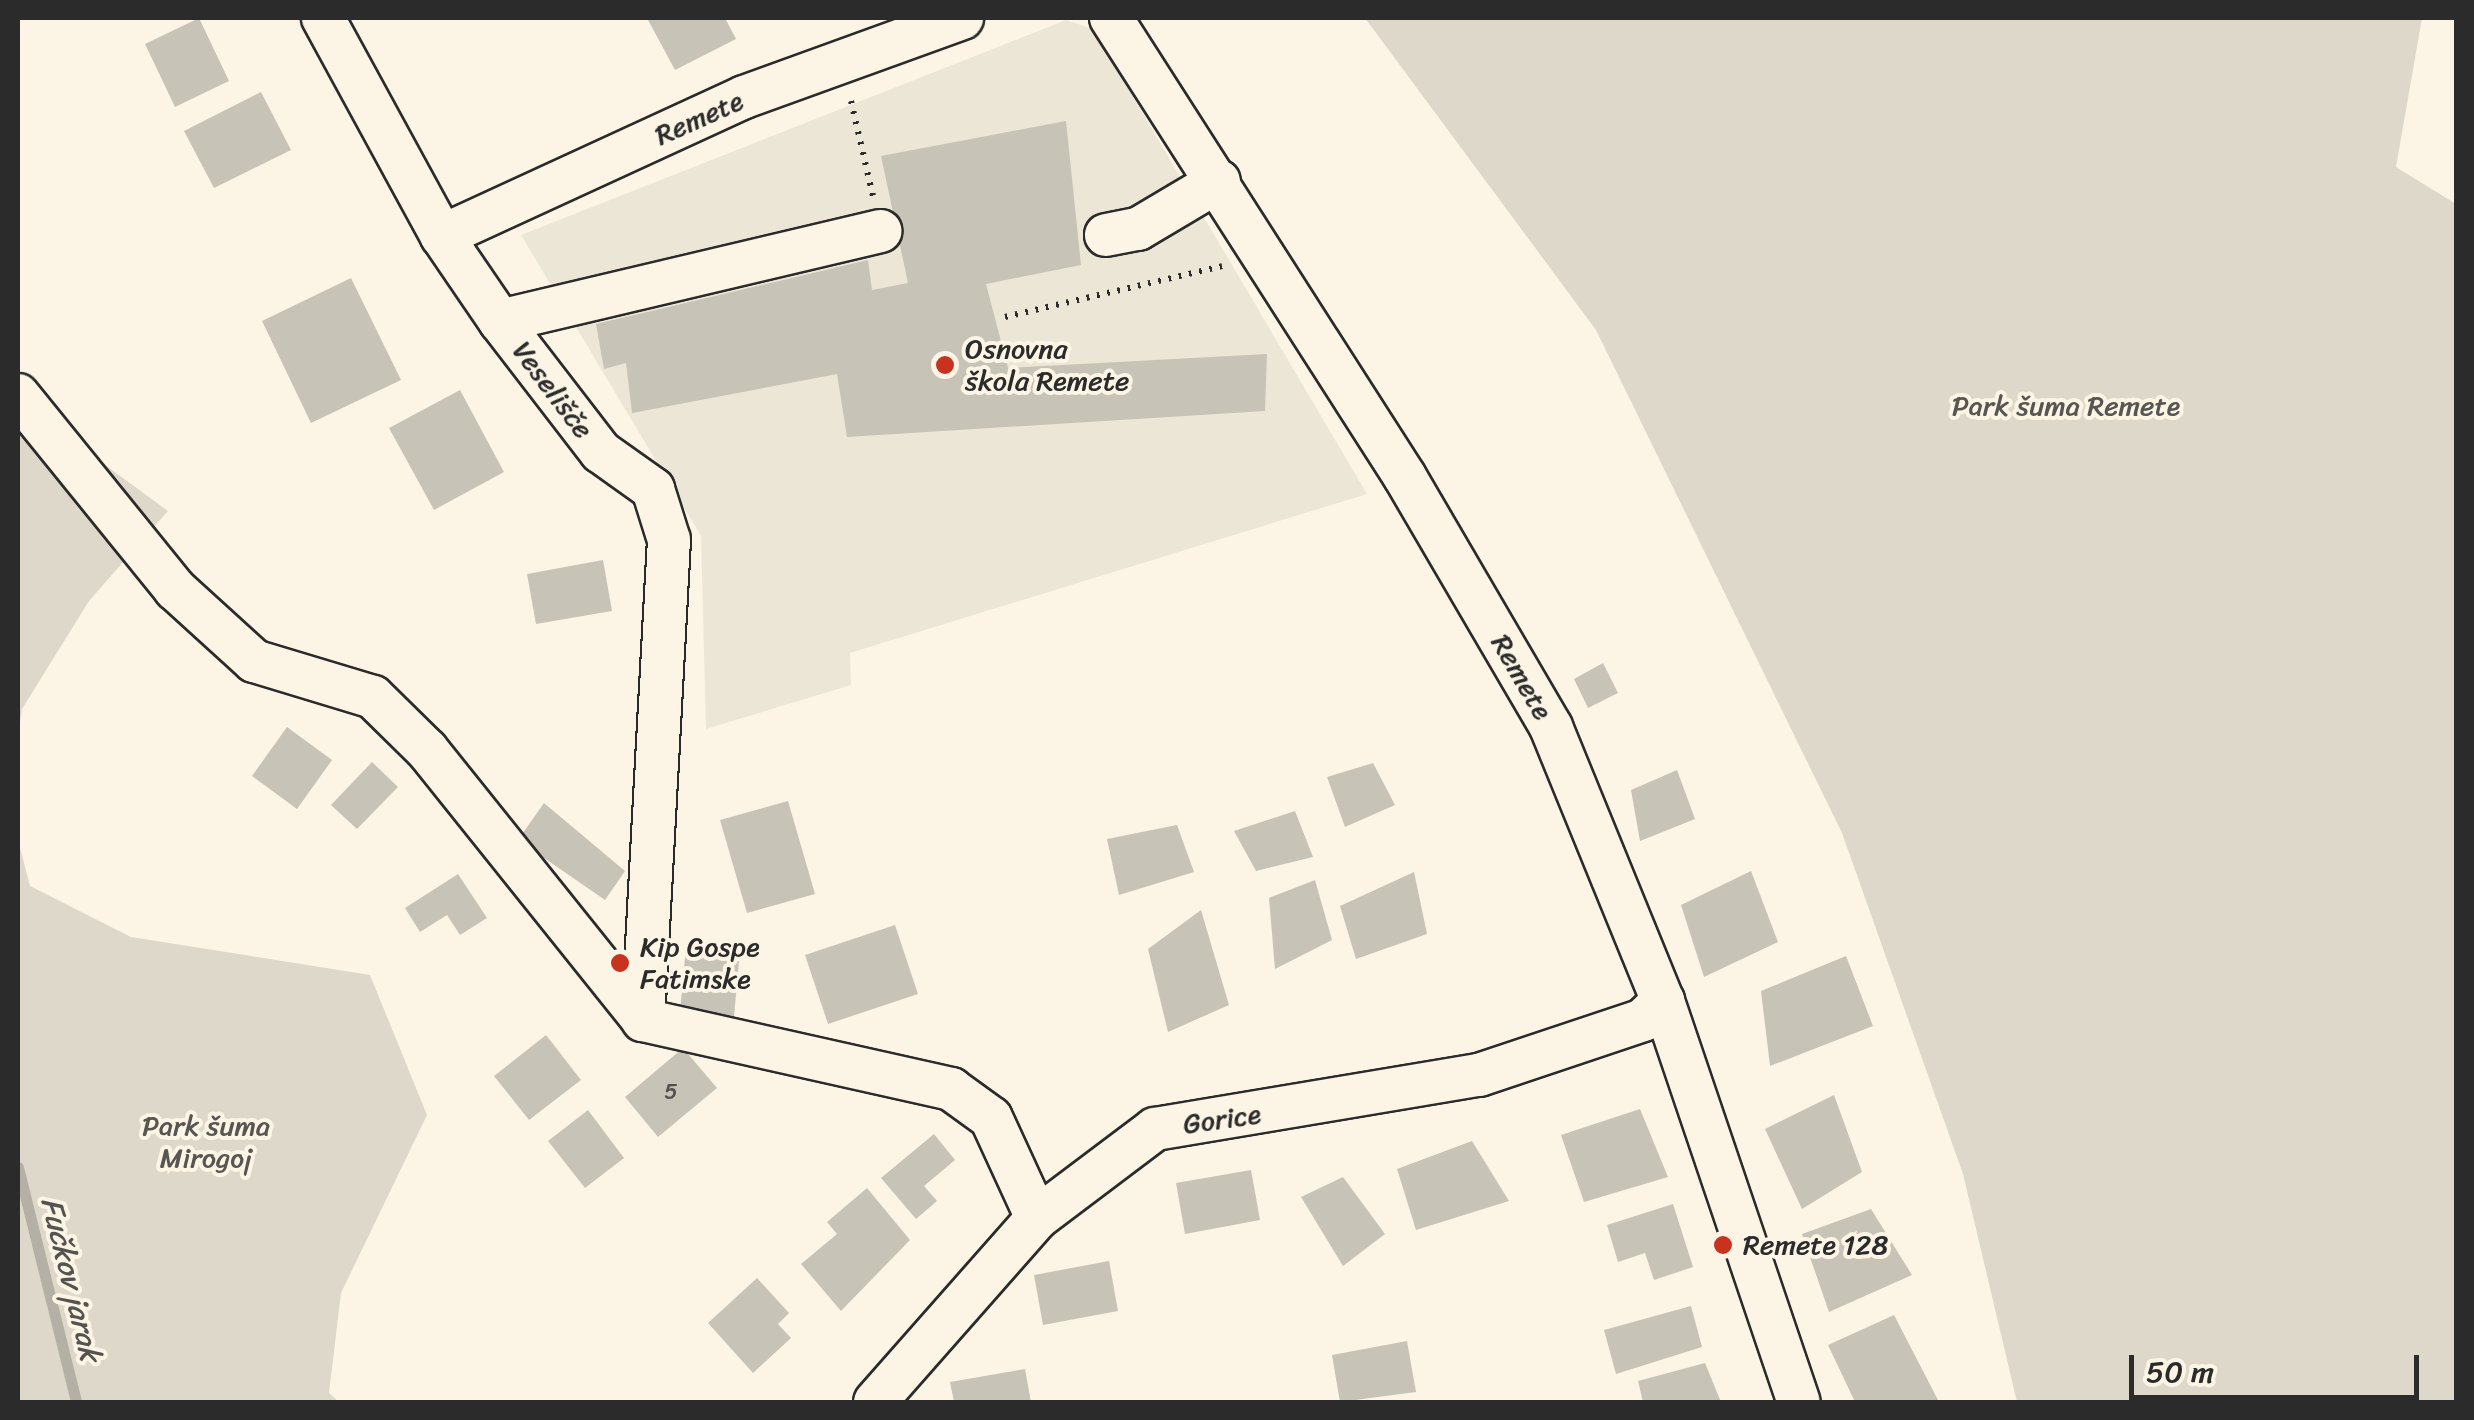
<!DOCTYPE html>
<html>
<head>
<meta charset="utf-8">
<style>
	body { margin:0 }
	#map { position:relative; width:2474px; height:1420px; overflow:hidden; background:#fcf5e5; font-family:Sriracha,sans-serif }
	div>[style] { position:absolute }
	.built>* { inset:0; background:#ece6d7 }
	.green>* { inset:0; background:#ded8ca }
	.stream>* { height:11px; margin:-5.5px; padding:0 5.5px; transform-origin:5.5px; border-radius:5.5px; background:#b4b0a5 }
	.building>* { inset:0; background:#c8c3b7 }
	.path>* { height:6px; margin-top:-3px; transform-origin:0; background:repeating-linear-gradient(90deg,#2b2b2b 0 2.5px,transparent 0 10.5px) }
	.roads { filter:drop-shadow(2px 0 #2b2b2b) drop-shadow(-2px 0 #2b2b2b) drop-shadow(0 2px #2b2b2b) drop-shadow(0 -2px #2b2b2b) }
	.minor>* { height:42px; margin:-21px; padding:0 21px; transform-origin:21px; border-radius:21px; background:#fcf5e5 }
	.dots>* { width:28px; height:28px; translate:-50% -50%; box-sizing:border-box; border:5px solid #fcf5e5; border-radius:50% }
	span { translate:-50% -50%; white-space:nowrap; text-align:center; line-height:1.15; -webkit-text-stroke:8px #fcf5e5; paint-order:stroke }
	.number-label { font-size:22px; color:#52514e }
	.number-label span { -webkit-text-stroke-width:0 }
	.street-label { font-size:28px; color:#2b2b2b }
	.poi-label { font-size:28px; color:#2b2b2b }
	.left { translate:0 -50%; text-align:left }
	.park-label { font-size:28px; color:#585653 }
	.water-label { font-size:30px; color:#545350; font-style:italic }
	.frame { position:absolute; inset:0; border:20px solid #2b2b2b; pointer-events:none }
	.scale { position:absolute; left:2129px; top:1355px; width:290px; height:45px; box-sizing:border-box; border:5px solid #2b2b2b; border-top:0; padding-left:12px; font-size:30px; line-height:35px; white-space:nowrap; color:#2b2b2b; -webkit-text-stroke:8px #fcf5e5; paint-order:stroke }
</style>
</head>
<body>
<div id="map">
	<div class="built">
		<div style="clip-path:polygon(1066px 20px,1093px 29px,1367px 494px,850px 653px,851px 685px,706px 729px,701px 536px,521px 235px)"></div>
	</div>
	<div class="green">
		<div style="clip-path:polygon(1365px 18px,2422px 18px,2396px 167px,2456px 204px,2456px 1402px,2017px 1402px,1963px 1174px,1842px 833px,1596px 330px)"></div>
		<div style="clip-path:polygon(18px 401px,168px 511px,89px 601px,22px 709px,18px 735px)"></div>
		<div style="clip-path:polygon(18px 840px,30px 886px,131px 937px,370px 975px,427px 1115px,341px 1293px,329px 1393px,339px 1402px,18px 1402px)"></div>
	</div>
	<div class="stream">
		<div style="left:18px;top:1167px;width:242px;rotate:76.1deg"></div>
	</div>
	<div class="building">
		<div style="clip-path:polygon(199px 18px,229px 81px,175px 107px,145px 44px)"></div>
		<div style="clip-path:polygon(647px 18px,725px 18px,736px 39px,675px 70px)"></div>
		<div style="clip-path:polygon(261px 92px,291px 150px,214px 188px,184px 131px)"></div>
		<div style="clip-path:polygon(1066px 121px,1081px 265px,986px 284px,1008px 368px,1267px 354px,1265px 411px,847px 437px,837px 374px,632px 413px,626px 363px,604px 369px,596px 324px,868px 260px,872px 290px,908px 283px,881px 156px)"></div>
		<div style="clip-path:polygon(351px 278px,401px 380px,311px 423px,262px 321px)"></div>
		<div style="clip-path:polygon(460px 390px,504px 472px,434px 510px,389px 428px)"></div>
		<div style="clip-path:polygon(603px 560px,612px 611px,536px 624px,527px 574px)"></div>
		<div style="clip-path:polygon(1603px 663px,1618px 693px,1588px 708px,1574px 679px)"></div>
		<div style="clip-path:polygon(287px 727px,332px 760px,297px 809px,252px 776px)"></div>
		<div style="clip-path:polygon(372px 762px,398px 787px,357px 829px,331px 805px)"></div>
		<div style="clip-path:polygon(1373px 763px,1395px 805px,1345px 827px,1327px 777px)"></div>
		<div style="clip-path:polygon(1677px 770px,1695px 819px,1640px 841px,1631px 790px)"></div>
		<div style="clip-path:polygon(788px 801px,815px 894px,747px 913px,720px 820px)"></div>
		<div style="clip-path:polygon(544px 803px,625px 871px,605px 900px,518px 840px)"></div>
		<div style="clip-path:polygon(1295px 811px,1313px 857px,1256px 871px,1234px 831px)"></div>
		<div style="clip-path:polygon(1177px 825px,1194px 872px,1119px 895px,1107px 839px)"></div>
		<div style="clip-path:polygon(1751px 871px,1778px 942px,1704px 977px,1681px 905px)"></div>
		<div style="clip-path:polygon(1414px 872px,1427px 934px,1356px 959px,1340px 906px)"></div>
		<div style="clip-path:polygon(458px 874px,487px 918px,460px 935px,447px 915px,420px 932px,405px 908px)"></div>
		<div style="clip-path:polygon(1315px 880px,1332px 940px,1275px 969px,1269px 898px)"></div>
		<div style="clip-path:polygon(1201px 910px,1229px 1005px,1168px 1032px,1148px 949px)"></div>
		<div style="clip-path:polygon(895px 925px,918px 994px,828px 1024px,805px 955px)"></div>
		<div style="clip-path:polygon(686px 946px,740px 950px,734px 1017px,680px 1012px)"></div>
		<div style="clip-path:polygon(1846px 956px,1873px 1026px,1770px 1066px,1761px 991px)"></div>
		<div style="clip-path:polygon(546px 1035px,581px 1080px,529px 1120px,494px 1076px)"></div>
		<div style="clip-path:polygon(683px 1048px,717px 1088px,658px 1137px,625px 1097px)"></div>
		<div style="clip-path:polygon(1834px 1095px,1862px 1172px,1802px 1209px,1765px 1129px)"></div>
		<div style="clip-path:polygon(1640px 1109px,1668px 1177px,1584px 1202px,1561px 1135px)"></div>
		<div style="clip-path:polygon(588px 1110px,624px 1158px,585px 1188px,548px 1141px)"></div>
		<div style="clip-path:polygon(934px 1134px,955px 1160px,924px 1186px,937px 1201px,916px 1219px,881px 1178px)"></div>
		<div style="clip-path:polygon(1472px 1141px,1509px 1201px,1416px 1230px,1397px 1169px)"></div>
		<div style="clip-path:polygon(1251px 1170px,1260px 1220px,1185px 1234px,1176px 1183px)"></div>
		<div style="clip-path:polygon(1343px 1177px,1385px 1234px,1343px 1266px,1301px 1197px)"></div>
		<div style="clip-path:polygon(867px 1188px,910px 1240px,841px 1311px,801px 1264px,837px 1234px,827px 1222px)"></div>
		<div style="clip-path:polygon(1673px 1204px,1693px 1267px,1654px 1280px,1645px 1253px,1618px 1262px,1607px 1225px)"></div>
		<div style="clip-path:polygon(1871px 1209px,1912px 1275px,1829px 1312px,1802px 1234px)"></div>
		<div style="clip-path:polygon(1109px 1261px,1118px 1311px,1043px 1325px,1034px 1275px)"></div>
		<div style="clip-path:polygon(757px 1278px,789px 1313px,778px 1324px,791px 1338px,753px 1373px,708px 1323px)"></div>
		<div style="clip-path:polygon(1691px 1306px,1702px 1347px,1616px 1374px,1604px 1330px)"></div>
		<div style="clip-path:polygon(1894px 1315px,1939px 1402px,1855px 1402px,1828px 1345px)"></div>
		<div style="clip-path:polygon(1407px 1341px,1416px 1392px,1340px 1402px,1332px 1355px)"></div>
		<div style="clip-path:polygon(1705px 1363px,1721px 1402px,1643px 1402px,1638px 1381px)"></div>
		<div style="clip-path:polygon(1025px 1369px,1031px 1402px,954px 1402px,950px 1382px)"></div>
	</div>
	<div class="path">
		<div style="left:851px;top:101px;width:98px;rotate:77deg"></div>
		<div style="left:1005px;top:317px;width:223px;rotate:-13.2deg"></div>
	</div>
	<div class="roads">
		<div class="minor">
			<div style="left:323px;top:18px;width:248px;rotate:61.4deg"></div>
			<div style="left:442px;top:236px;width:103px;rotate:55.7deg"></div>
			<div style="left:500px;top:321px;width:165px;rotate:52.4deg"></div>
			<div style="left:601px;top:452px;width:64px;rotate:35.4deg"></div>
			<div style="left:653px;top:489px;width:53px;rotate:72.6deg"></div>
			<div style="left:669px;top:540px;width:481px;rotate:93.1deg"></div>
			<div style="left:1111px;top:18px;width:545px;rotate:57.36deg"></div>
			<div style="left:1405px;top:477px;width:290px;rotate:59.7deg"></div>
			<div style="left:1551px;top:727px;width:296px;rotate:67.8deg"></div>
			<div style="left:1663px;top:1001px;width:423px;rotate:71.3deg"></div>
			<div style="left:1106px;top:235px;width:33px;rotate:-11deg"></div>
			<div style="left:1138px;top:229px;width:94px;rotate:-30.7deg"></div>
			<div style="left:442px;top:236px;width:332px;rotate:-24.7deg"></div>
			<div style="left:744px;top:97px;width:232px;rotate:-19.9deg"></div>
			<div style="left:500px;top:321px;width:391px;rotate:-13.3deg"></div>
			<div style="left:18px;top:395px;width:250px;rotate:51deg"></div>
			<div style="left:175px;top:589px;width:107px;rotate:42.3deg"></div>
			<div style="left:254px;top:661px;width:124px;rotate:16.8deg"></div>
			<div style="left:373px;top:697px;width:76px;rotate:44.5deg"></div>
			<div style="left:427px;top:750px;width:346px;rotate:51.3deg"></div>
			<div style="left:643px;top:1020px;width:316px;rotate:12.6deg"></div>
			<div style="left:951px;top:1089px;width:49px;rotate:35.9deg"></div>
			<div style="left:991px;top:1118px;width:110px;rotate:65.3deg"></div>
			<div style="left:875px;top:1402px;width:245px;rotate:-48.6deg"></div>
			<div style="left:1037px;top:1218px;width:148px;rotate:-37deg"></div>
			<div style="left:1155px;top:1129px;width:328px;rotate:-9.5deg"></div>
			<div style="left:1479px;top:1075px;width:173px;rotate:-18.5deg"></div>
			<div style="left:1643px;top:1020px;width:28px;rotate:-44deg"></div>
		</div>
	</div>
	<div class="dots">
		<div style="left:945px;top:365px;background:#c8321e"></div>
		<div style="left:620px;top:963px;background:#c8321e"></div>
		<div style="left:1723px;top:1245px;background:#c8321e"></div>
	</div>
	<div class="number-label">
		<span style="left:671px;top:1092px">5</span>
	</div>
	<div class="street-label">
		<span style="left:699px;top:118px;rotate:-24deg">Remete</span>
		<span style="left:553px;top:390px;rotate:53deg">Veselišče</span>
		<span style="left:1522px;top:677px;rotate:60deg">Remete</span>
		<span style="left:1222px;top:1119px;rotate:-8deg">Gorice</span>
	</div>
	<div class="poi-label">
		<span class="left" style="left:965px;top:365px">Osnovna<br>škola Remete</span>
		<span class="left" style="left:640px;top:963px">Kip Gospe<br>Fatimske</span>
		<span class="left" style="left:1743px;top:1245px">Remete 128</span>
	</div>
	<div class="park-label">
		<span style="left:2066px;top:406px">Park šuma Remete</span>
		<span style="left:206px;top:1142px">Park šuma<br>Mirogoj</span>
	</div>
	<div class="water-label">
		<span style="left:71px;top:1279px;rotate:76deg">Fučkov jarak</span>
	</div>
	<div class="frame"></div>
	<div class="scale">50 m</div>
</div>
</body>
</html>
